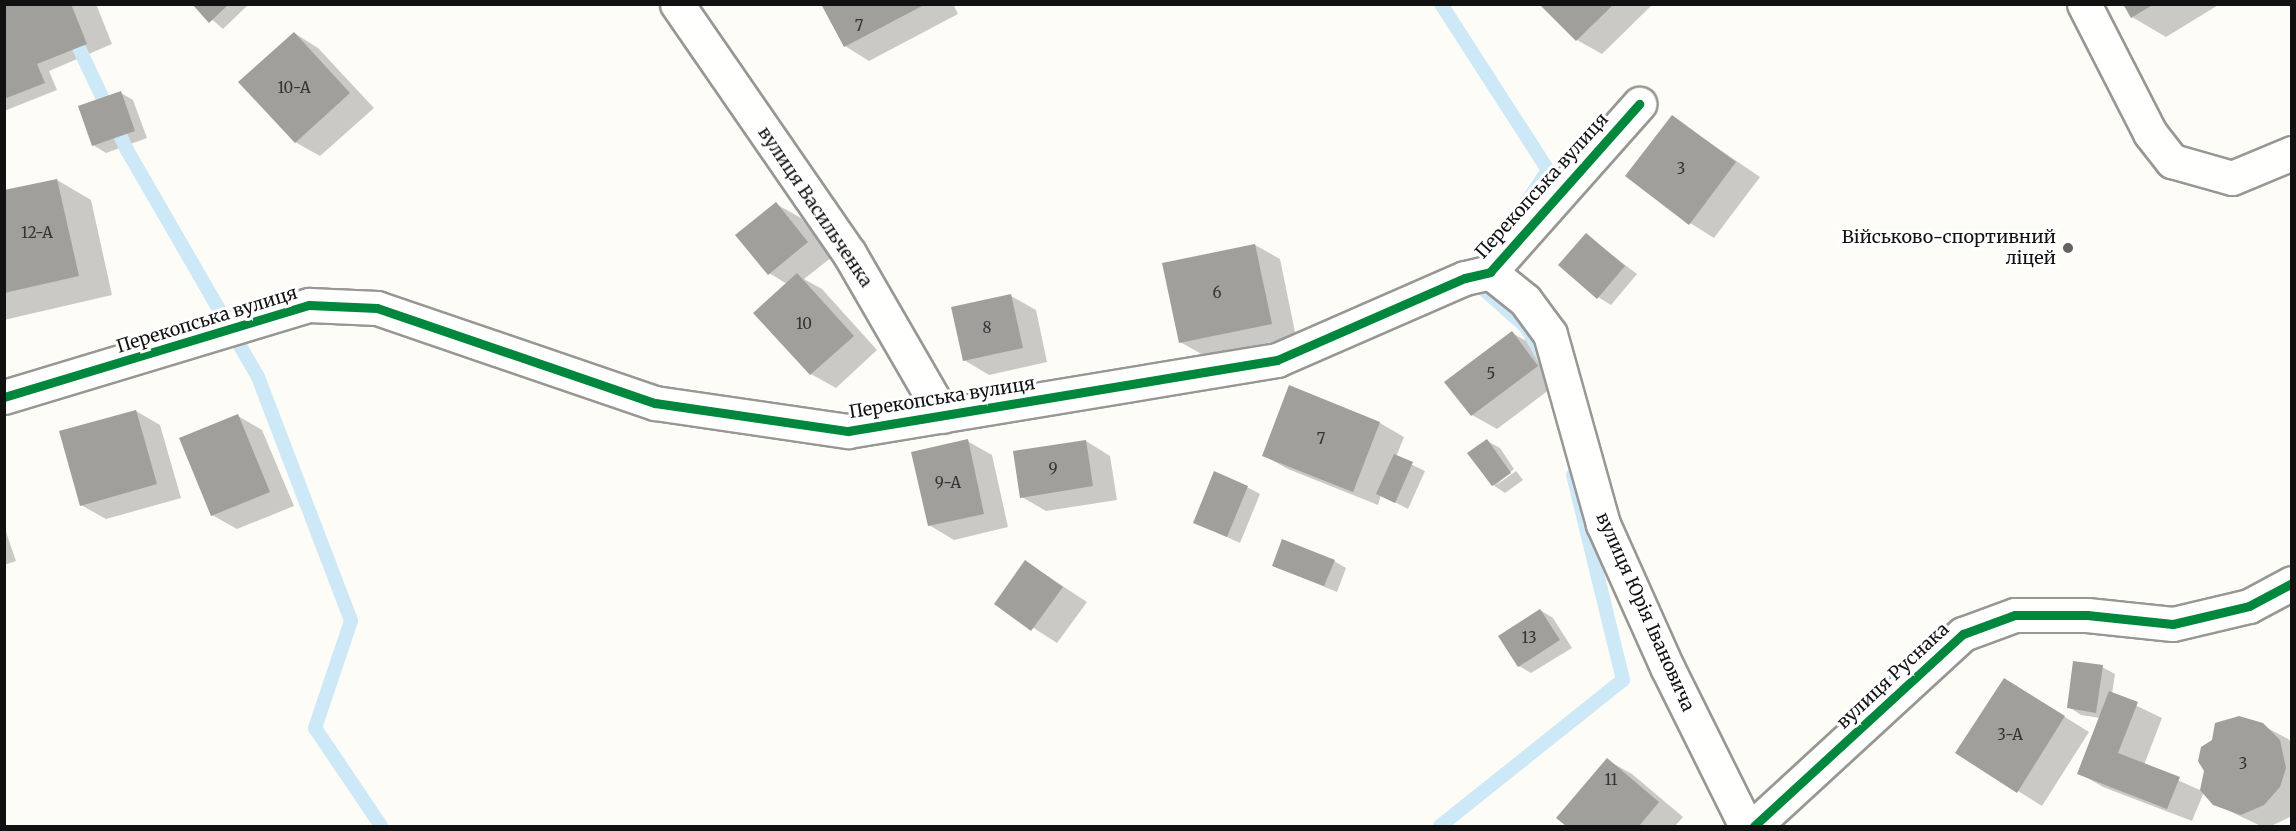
<!DOCTYPE html>
<html>
<head>
<meta charset="utf-8">
<style>
	body { margin:0 }
	#map { position:relative; width:2296px; height:831px; overflow:hidden; background:#fdfcf7; font-family:Merriweather,serif }
	div>[style] { position:absolute }
	.shadow>* { inset:0; background:#0003 }
	.stream>* { height:14px; margin:-7px; padding:0 7px; transform-origin:7px; border-radius:7px; background:#cde8f7 }
	.building>* { inset:0; background:#a19f9c }
	.roads { filter:drop-shadow(2px 0 #979795) drop-shadow(-2px 0 #979795) drop-shadow(0 2px #979795) drop-shadow(0 -2px #979795) }
	.minor>* { height:33px; margin:-16.5px; padding:0 16.5px; transform-origin:16.5px; border-radius:16.5px; background:#fffffe }
	.cycleway>* { height:9px; margin:-4.5px; padding:0 4.5px; transform-origin:4.5px; border-radius:4.5px; background:#00873e }
	.dots>* { width:16px; height:16px; translate:-50% -50%; box-sizing:border-box; border:3px solid #fff; border-radius:50% }
	span { translate:-50% -50%; white-space:nowrap; text-align:center; line-height:1.15; -webkit-text-stroke:6px #fff; paint-order:stroke }
	.number-label { font-size:15px; color:#353434 }
	.number-label span { -webkit-text-stroke-width:0 }
	.street-label { font-size:18px; color:#111 }
	.poi-label { font-size:18px; color:#111 }
	.right { translate:-100% -50%; text-align:right }
	.frame { position:absolute; inset:0; border:6px solid #111; pointer-events:none }
</style>
</head>
<body>
<div id="map">
	<div class="shadow">
		<div style="clip-path:polygon(4px 4px,96px 4px,112px 44px,49px 71px,57px 90px,4px 111px)"></div>
		<div style="clip-path:polygon(194px 4px,249px 4px,223px 29px)"></div>
		<div style="clip-path:polygon(823px 4px,953px 4px,958px 14px,869px 61px,845px 46px)"></div>
		<div style="clip-path:polygon(1541px 4px,1653px 4px,1602px 54px,1577px 40px)"></div>
		<div style="clip-path:polygon(2125px 4px,2220px 4px,2166px 37px,2132px 17px)"></div>
		<div style="clip-path:polygon(294px 33px,318px 48px,374px 108px,320px 156px,295px 142px)"></div>
		<div style="clip-path:polygon(121px 93px,133px 100px,147px 138px,106px 153px,93px 145px)"></div>
		<div style="clip-path:polygon(1672px 117px,1760px 177px,1714px 238px,1690px 223px)"></div>
		<div style="clip-path:polygon(57px 180px,91px 200px,112px 295px,4px 320px,4px 192px)"></div>
		<div style="clip-path:polygon(776px 204px,801px 218px,832px 257px,804px 279px,822px 289px,877px 350px,836px 388px,811px 374px,787px 284px,769px 273px)"></div>
		<div style="clip-path:polygon(1586px 235px,1637px 274px,1611px 305px,1598px 297px)"></div>
		<div style="clip-path:polygon(1255px 245px,1280px 259px,1296px 337px,1205px 356px,1180px 342px)"></div>
		<div style="clip-path:polygon(1011px 296px,1036px 310px,1047px 362px,989px 375px,964px 360px)"></div>
		<div style="clip-path:polygon(1512px 333px,1537px 347px,1562px 380px,1497px 429px,1472px 415px)"></div>
		<div style="clip-path:polygon(1290px 387px,1380px 423px,1404px 437px,1396px 457px,1425px 471px,1408px 509px,1381px 495px,1378px 505px,1288px 469px,1263px 455px)"></div>
		<div style="clip-path:polygon(136px 411px,160px 425px,181px 498px,106px 519px,81px 505px)"></div>
		<div style="clip-path:polygon(238px 416px,262px 430px,294px 506px,237px 529px,212px 515px)"></div>
		<div style="clip-path:polygon(967px 441px,992px 455px,1008px 527px,954px 540px,929px 525px)"></div>
		<div style="clip-path:polygon(1086px 441px,1110px 456px,1117px 500px,1046px 511px,1022px 497px)"></div>
		<div style="clip-path:polygon(1487px 441px,1500px 448px,1514px 469px,1495px 486px,1516px 471px,1523px 480px,1505px 493px,1493px 485px)"></div>
		<div style="clip-path:polygon(1247px 487px,1260px 494px,1240px 543px,1194px 522px)"></div>
		<div style="clip-path:polygon(4px 526px,16px 561px,4px 565px)"></div>
		<div style="clip-path:polygon(1334px 561px,1346px 568px,1337px 592px,1273px 566px)"></div>
		<div style="clip-path:polygon(1026px 562px,1087px 602px,1057px 643px,996px 604px)"></div>
		<div style="clip-path:polygon(1540px 610px,1553px 618px,1572px 648px,1531px 673px,1519px 666px)"></div>
		<div style="clip-path:polygon(2102px 667px,2115px 674px,2112px 694px,2162px 718px,2144px 765px,2202px 791px,2262px 725px,2288px 739px,2292px 743px,2292px 816px,2271px 826px,2261px 826px,2214px 804px,2204px 792px,2192px 821px,2103px 787px,2079px 773px,2100px 718px,2081px 715px,2069px 707px)"></div>
		<div style="clip-path:polygon(2028px 694px,2089px 732px,2042px 806px,2018px 791px)"></div>
		<div style="clip-path:polygon(1607px 760px,1632px 774px,1683px 817px,1675px 826px,1569px 826px,1559px 818px)"></div>
	</div>
	<div class="stream">
		<div style="left:1441px;top:4px;width:197px;rotate:57.2deg"></div>
		<div style="left:1548px;top:170px;width:73px;rotate:123.3deg"></div>
		<div style="left:71px;top:31px;width:132px;rotate:64.8deg"></div>
		<div style="left:127px;top:150px;width:262px;rotate:60deg"></div>
		<div style="left:258px;top:377px;width:261px;rotate:69.1deg"></div>
		<div style="left:351px;top:621px;width:113px;rotate:108.6deg"></div>
		<div style="left:315px;top:728px;width:118px;rotate:56deg"></div>
		<div style="left:1480px;top:286px;width:62px;rotate:41.7deg"></div>
		<div style="left:1526px;top:327px;width:36px;rotate:60deg"></div>
		<div style="left:1440px;top:826px;width:234px;rotate:-38.6deg"></div>
		<div style="left:1623px;top:680px;width:211px;rotate:-103.7deg"></div>
	</div>
	<div class="building">
		<div style="clip-path:polygon(4px 4px,71px 4px,87px 44px,37px 64px,45px 83px,4px 99px)"></div>
		<div style="clip-path:polygon(192px 4px,229px 4px,209px 23px)"></div>
		<div style="clip-path:polygon(821px 4px,926px 4px,844px 47px)"></div>
		<div style="clip-path:polygon(1539px 4px,1614px 4px,1576px 41px)"></div>
		<div style="clip-path:polygon(2123px 4px,2154px 4px,2131px 18px)"></div>
		<div style="clip-path:polygon(294px 32px,350px 93px,295px 143px,238px 82px)"></div>
		<div style="clip-path:polygon(121px 91px,135px 131px,92px 146px,78px 106px)"></div>
		<div style="clip-path:polygon(1672px 115px,1736px 162px,1689px 225px,1625px 176px)"></div>
		<div style="clip-path:polygon(57px 179px,79px 276px,4px 293px,4px 190px)"></div>
		<div style="clip-path:polygon(776px 202px,808px 242px,768px 275px,735px 235px)"></div>
		<div style="clip-path:polygon(1586px 233px,1625px 266px,1597px 299px,1558px 265px)"></div>
		<div style="clip-path:polygon(1255px 244px,1272px 324px,1179px 343px,1162px 263px)"></div>
		<div style="clip-path:polygon(797px 273px,854px 336px,810px 375px,753px 313px)"></div>
		<div style="clip-path:polygon(1011px 294px,1023px 348px,963px 361px,951px 307px)"></div>
		<div style="clip-path:polygon(1512px 331px,1538px 366px,1471px 416px,1444px 382px)"></div>
		<div style="clip-path:polygon(1289px 385px,1380px 422px,1353px 492px,1262px 456px)"></div>
		<div style="clip-path:polygon(136px 410px,157px 484px,80px 506px,59px 431px)"></div>
		<div style="clip-path:polygon(238px 414px,270px 492px,211px 516px,179px 438px)"></div>
		<div style="clip-path:polygon(968px 439px,984px 514px,928px 526px,911px 452px)"></div>
		<div style="clip-path:polygon(1487px 439px,1511px 473px,1492px 486px,1467px 453px)"></div>
		<div style="clip-path:polygon(1086px 440px,1093px 486px,1020px 498px,1013px 451px)"></div>
		<div style="clip-path:polygon(1394px 454px,1413px 462px,1395px 503px,1376px 494px)"></div>
		<div style="clip-path:polygon(1214px 471px,1248px 486px,1227px 537px,1193px 523px)"></div>
		<div style="clip-path:polygon(1282px 539px,1335px 560px,1324px 586px,1272px 566px)"></div>
		<div style="clip-path:polygon(1025px 560px,1063px 587px,1031px 631px,994px 604px)"></div>
		<div style="clip-path:polygon(1540px 609px,1560px 640px,1518px 667px,1498px 636px)"></div>
		<div style="clip-path:polygon(2073px 661px,2103px 665px,2096px 713px,2067px 708px)"></div>
		<div style="clip-path:polygon(2004px 678px,2065px 716px,2017px 793px,1955px 753px)"></div>
		<div style="clip-path:polygon(2109px 691px,2138px 702px,2118px 753px,2180px 777px,2167px 809px,2077px 774px)"></div>
		<div style="clip-path:polygon(2239px 716px,2263px 723px,2280px 740px,2286px 768px,2280px 787px,2264px 805px,2241px 815px,2213px 805px,2200px 790px,2204px 771px,2198px 761px,2201px 747px,2212px 740px,2215px 723px)"></div>
		<div style="clip-path:polygon(1607px 758px,1659px 802px,1639px 826px,1566px 826px,1556px 818px)"></div>
	</div>
	<div class="roads">
		<div class="minor">
			<div style="left:677px;top:4px;width:303px;rotate:55.4deg"></div>
			<div style="left:849px;top:253px;width:188px;rotate:60deg"></div>
			<div style="left:2084px;top:4px;width:145px;rotate:62.9deg"></div>
			<div style="left:2150px;top:133px;width:36px;rotate:52deg"></div>
			<div style="left:2172px;top:161px;width:62px;rotate:15.8deg"></div>
			<div style="left:2232px;top:178px;width:65px;rotate:-22.6deg"></div>
			<div style="left:1490px;top:272px;width:45px;rotate:38.7deg"></div>
			<div style="left:1525px;top:300px;width:42px;rotate:53.7deg"></div>
			<div style="left:1550px;top:334px;width:197px;rotate:74.4deg"></div>
			<div style="left:1603px;top:524px;width:157px;rotate:65.9deg"></div>
			<div style="left:1667px;top:667px;width:178px;rotate:63.6deg"></div>
			<div style="left:4px;top:397px;width:319px;rotate:-16.8deg"></div>
			<div style="left:309px;top:305px;width:68px;rotate:2.5deg"></div>
			<div style="left:377px;top:308px;width:294px;rotate:18.9deg"></div>
			<div style="left:655px;top:403px;width:195px;rotate:8.3deg"></div>
			<div style="left:848px;top:431px;width:435px;rotate:-9.4deg"></div>
			<div style="left:1277px;top:360px;width:205px;rotate:-23.6deg"></div>
			<div style="left:1465px;top:278px;width:26px;rotate:-13deg"></div>
			<div style="left:1490px;top:272px;width:225px;rotate:-48.4deg"></div>
			<div style="left:1754px;top:826px;width:284px;rotate:-42.6deg"></div>
			<div style="left:1963px;top:634px;width:55px;rotate:-20.1deg"></div>
			<div style="left:2015px;top:615px;width:72px"></div>
			<div style="left:2087px;top:615px;width:86px;rotate:6deg"></div>
			<div style="left:2173px;top:624px;width:78px;rotate:-13.3deg"></div>
			<div style="left:2249px;top:606px;width:49px;rotate:-28.1deg"></div>
		</div>
	</div>
	<div class="cycleway">
		<div style="left:4px;top:397px;width:319px;rotate:-16.8deg"></div>
		<div style="left:309px;top:305px;width:68px;rotate:2.5deg"></div>
		<div style="left:377px;top:308px;width:294px;rotate:18.9deg"></div>
		<div style="left:655px;top:403px;width:195px;rotate:8.3deg"></div>
		<div style="left:848px;top:431px;width:435px;rotate:-9.4deg"></div>
		<div style="left:1277px;top:360px;width:205px;rotate:-23.6deg"></div>
		<div style="left:1465px;top:278px;width:26px;rotate:-13deg"></div>
		<div style="left:1490px;top:272px;width:225px;rotate:-48.4deg"></div>
		<div style="left:1754px;top:826px;width:284px;rotate:-42.6deg"></div>
		<div style="left:1963px;top:634px;width:55px;rotate:-20.1deg"></div>
		<div style="left:2015px;top:615px;width:72px"></div>
		<div style="left:2087px;top:615px;width:86px;rotate:6deg"></div>
		<div style="left:2173px;top:624px;width:78px;rotate:-13.3deg"></div>
		<div style="left:2249px;top:606px;width:49px;rotate:-28.1deg"></div>
	</div>
	<div class="dots">
		<div style="left:2068px;top:248px;background:#646362"></div>
	</div>
	<div class="number-label">
		<span style="left:859px;top:26px">7</span>
		<span style="left:294px;top:88px">10-А</span>
		<span style="left:1681px;top:169px">3</span>
		<span style="left:37px;top:233px">12-А</span>
		<span style="left:1217px;top:293px">6</span>
		<span style="left:804px;top:324px">10</span>
		<span style="left:987px;top:328px">8</span>
		<span style="left:1491px;top:374px">5</span>
		<span style="left:1321px;top:439px">7</span>
		<span style="left:1053px;top:469px">9</span>
		<span style="left:948px;top:483px">9-А</span>
		<span style="left:1529px;top:638px">13</span>
		<span style="left:2010px;top:735px">3-А</span>
		<span style="left:2243px;top:764px">3</span>
		<span style="left:1611px;top:780px">11</span>
	</div>
	<div class="street-label">
		<span style="left:1542px;top:186px;rotate:-48deg">Перекопська вулиця</span>
		<span style="left:815px;top:207px;rotate:56deg">вулиця Васильченка</span>
		<span style="left:207px;top:320px;rotate:-17deg">Перекопська вулиця</span>
		<span style="left:942px;top:398px;rotate:-9deg">Перекопська вулиця</span>
		<span style="left:1645px;top:612px;rotate:66deg">вулиця Юрія Івановича</span>
		<span style="left:1893px;top:676px;rotate:-43deg">вулиця Руснака</span>
	</div>
	<div class="poi-label">
		<span class="right" style="left:2056px;top:248px">Військово-спортивний<br>ліцей</span>
	</div>
	<div class="frame"></div>
</div>
</body>
</html>
